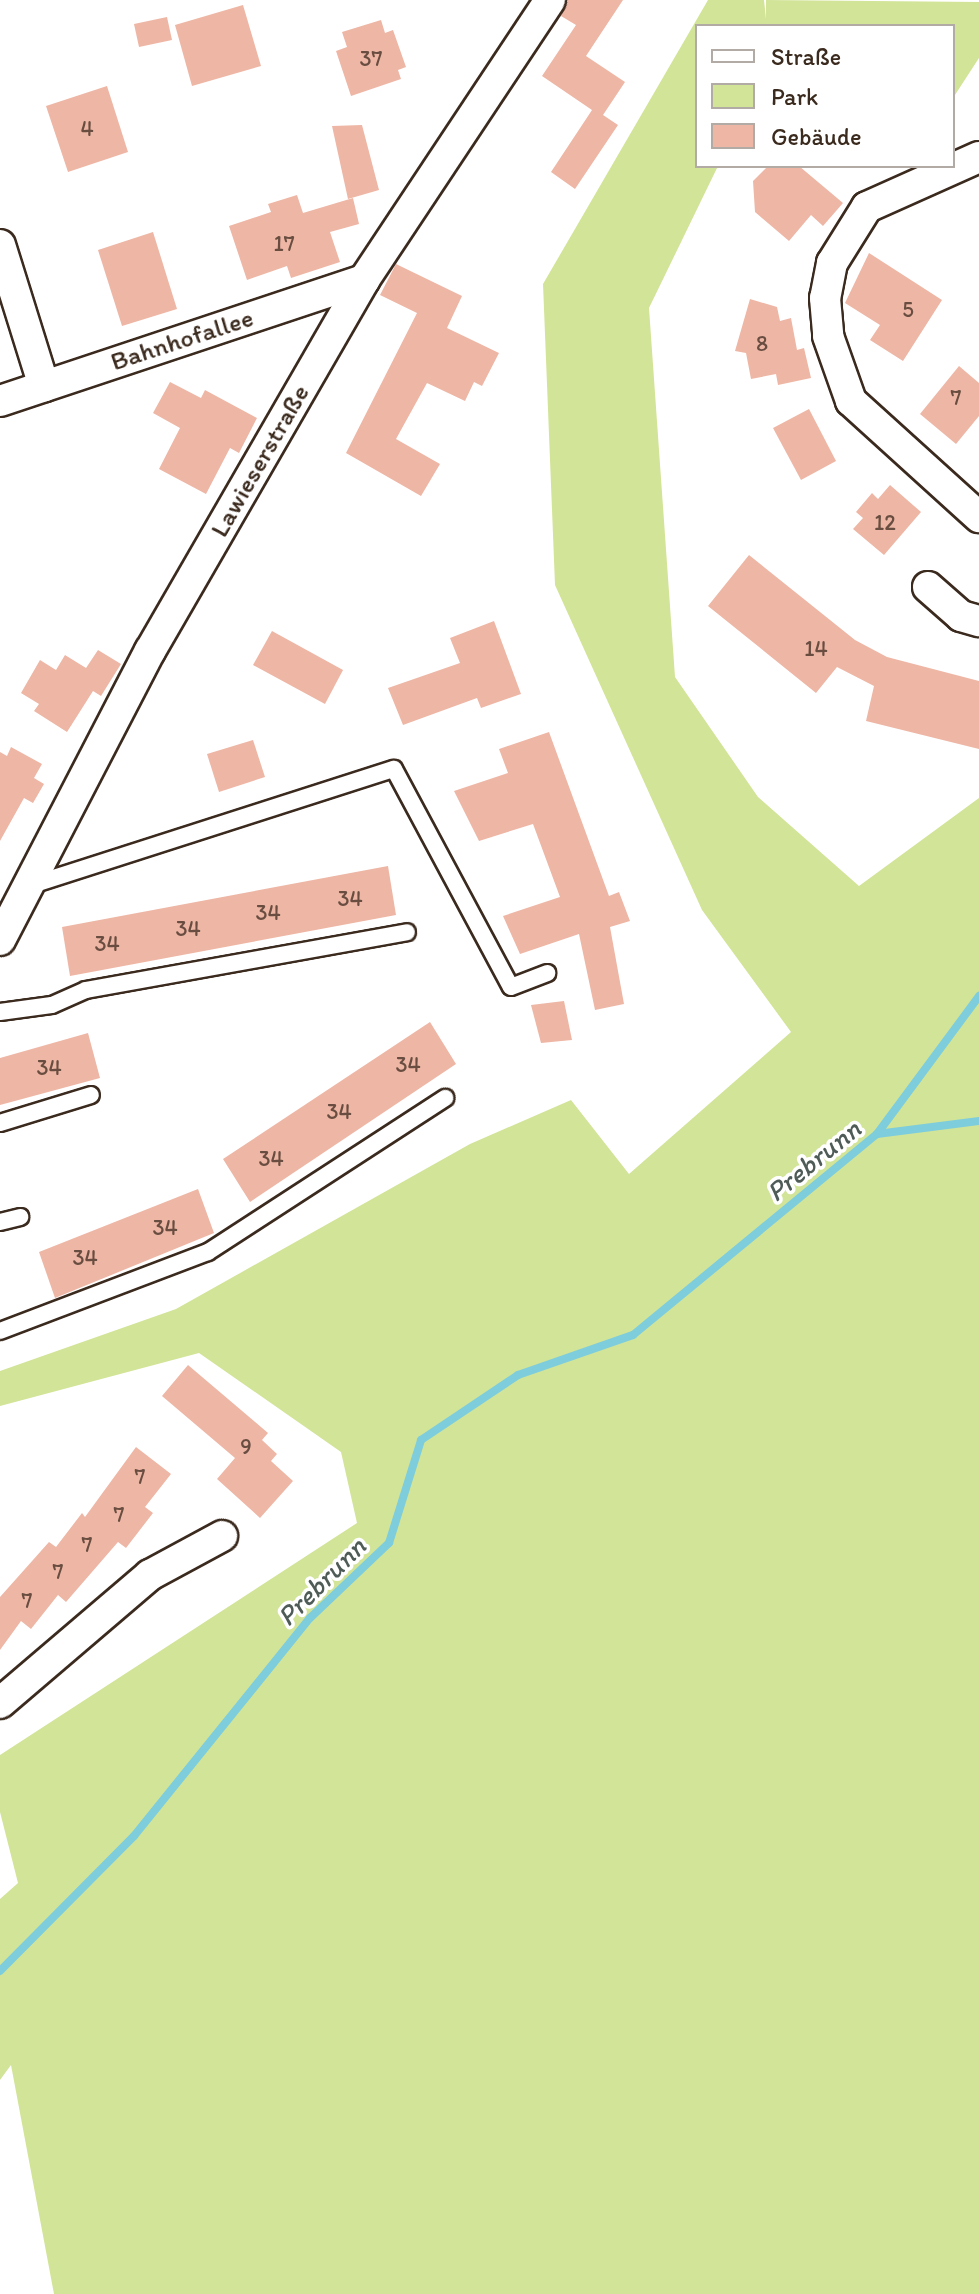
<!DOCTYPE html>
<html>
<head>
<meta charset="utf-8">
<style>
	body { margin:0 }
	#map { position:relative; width:979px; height:2294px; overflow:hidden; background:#fff; font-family:Itim,sans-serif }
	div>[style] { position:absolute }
	.green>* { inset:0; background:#d2e498 }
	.stream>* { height:8px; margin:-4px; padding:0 4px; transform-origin:4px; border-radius:4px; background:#7ecddc }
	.building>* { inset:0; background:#eeb6a5 }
	.roads { filter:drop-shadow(2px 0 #3b2a1e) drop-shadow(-2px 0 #3b2a1e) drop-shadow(0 2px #3b2a1e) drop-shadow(0 -2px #3b2a1e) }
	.lane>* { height:16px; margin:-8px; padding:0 8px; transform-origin:8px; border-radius:8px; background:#fff }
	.street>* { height:30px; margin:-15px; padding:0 15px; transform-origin:15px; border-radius:15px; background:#fff }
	span { translate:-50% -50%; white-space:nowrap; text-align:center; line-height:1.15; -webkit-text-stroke:7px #fff; paint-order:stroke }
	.number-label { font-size:22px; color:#684d40 }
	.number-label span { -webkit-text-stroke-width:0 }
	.street-label { font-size:26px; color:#3b2a1e }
	.water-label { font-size:28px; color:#4f5b57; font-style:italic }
	.legend { position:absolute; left:695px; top:24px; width:260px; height:144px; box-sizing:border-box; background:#fff; border:2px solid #b1aaa5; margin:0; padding:10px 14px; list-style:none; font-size:24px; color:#3b2a1e }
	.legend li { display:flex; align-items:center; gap:16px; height:40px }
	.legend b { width:40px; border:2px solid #b1aaa5 }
</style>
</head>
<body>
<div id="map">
	<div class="green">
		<div style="clip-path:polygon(708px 0,764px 0,766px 19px,766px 0,979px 2px,979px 58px,953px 98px,953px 26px,697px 26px,697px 166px,718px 166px,649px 308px,675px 677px,758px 797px,859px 886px,979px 798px,979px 2294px,54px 2294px,11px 2065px,0 2080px,0 1899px,18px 1883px,0 1812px,0 1755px,357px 1523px,341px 1452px,199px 1353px,0 1406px,0 1371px,176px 1309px,470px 1144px,571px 1100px,629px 1174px,791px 1032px,702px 910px,555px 585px,543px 284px)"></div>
	</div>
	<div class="stream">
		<div style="left:877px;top:1134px;width:172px;rotate:-53.5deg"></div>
		<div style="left:0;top:1971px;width:190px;rotate:-45.2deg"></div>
		<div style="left:134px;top:1836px;width:280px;rotate:-51.1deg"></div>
		<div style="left:310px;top:1618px;width:109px;rotate:-43.5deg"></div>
		<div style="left:389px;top:1543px;width:108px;rotate:-72.7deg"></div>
		<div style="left:421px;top:1440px;width:117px;rotate:-33.8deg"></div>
		<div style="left:518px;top:1375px;width:122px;rotate:-19.2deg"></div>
		<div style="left:633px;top:1335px;width:316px;rotate:-39.5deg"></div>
		<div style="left:877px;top:1134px;width:103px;rotate:-7.3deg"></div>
	</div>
	<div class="building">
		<div style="clip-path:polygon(568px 0,623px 0,586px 56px,625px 82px,603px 115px,618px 125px,575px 189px,551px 172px,592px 110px,542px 76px,576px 25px,561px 16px)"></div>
		<div style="clip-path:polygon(243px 5px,261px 66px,192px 86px,175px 25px)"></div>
		<div style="clip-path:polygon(167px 17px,172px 40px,139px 47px,134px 24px)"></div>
		<div style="clip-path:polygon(381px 20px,385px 33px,393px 30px,406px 67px,398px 70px,401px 79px,351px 96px,336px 51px,347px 47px,342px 32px)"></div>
		<div style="clip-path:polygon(107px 86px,128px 152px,68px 172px,46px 106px)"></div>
		<div style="clip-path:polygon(362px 125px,379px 190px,348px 199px,332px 126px)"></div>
		<div style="clip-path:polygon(768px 166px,799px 166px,843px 203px,823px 226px,811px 215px,789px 241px,755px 212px,753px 181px)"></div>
		<div style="clip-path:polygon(297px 195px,303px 213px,353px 198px,359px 224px,330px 232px,340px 262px,291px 278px,287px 266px,247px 280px,229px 226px,271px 212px,268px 204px)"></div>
		<div style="clip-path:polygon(153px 232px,177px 309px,122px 326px,98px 250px)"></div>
		<div style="clip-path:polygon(869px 253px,942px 300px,903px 361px,870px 340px,880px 325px,845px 303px)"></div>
		<div style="clip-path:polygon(396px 264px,462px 296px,447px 328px,499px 353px,482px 386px,474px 382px,465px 401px,427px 383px,396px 439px,440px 464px,421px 496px,346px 453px,417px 313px,380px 295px)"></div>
		<div style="clip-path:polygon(750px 299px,777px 307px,780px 321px,791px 318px,797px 350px,804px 348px,811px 378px,778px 385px,776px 374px,751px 379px,746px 353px,735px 351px)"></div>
		<div style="clip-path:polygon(959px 366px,979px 383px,979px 416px,956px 444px,920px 414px)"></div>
		<div style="clip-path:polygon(170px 382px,201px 398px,205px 390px,257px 418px,239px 453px,230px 448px,206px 494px,159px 469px,180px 428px,153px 413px)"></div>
		<div style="clip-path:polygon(809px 409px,836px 461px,801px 480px,773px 428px)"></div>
		<div style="clip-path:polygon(890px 485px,921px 512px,884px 555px,853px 529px,863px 518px,856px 512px,872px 493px,878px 499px)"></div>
		<div style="clip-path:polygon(749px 555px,855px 640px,887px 657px,979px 681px,979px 749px,866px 721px,874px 686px,837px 667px,816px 693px,708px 606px)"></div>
		<div style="clip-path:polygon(494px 621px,521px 694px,481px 708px,477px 698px,403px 725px,388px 688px,460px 663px,450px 638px)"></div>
		<div style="clip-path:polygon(272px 631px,343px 670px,325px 704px,253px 665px)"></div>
		<div style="clip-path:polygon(98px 650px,121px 664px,101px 696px,93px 691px,67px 732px,34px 711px,39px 704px,21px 693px,40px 660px,56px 670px,65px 655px,86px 668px)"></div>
		<div style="clip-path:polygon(549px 732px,609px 896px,619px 892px,630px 921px,610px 927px,624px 1004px,595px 1010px,579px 934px,520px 954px,503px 916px,560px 897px,533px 824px,479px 841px,454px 791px,508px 773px,499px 749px)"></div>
		<div style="clip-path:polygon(253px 740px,265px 777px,219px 792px,207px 754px)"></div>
		<div style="clip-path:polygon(11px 747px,42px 764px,34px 778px,44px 784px,33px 803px,24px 798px,0 841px,0 752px,7px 756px)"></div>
		<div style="clip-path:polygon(388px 866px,396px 915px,70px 976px,62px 927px)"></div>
		<div style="clip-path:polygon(564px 1001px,572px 1040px,541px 1043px,531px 1005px)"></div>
		<div style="clip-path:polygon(430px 1022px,456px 1064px,250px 1202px,223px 1159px)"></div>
		<div style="clip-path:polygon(88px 1033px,100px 1078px,0 1105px,0 1058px)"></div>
		<div style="clip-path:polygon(198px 1189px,214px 1233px,55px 1298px,39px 1252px)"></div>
		<div style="clip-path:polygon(188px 1365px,268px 1433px,262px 1440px,277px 1454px,271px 1461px,293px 1481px,260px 1518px,217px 1479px,235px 1458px,162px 1396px)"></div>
		<div style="clip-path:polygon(136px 1447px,171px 1474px,145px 1507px,153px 1513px,126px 1548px,118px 1542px,66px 1602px,58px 1595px,31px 1629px,21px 1621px,0 1650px,0 1597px,49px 1542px,56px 1547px,82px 1513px,85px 1517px)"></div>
	</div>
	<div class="roads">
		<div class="lane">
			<div style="left:29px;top:886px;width:383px;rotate:-17.8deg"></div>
			<div style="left:394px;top:769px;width:247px;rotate:61.8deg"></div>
			<div style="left:511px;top:987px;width:39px;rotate:-21deg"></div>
			<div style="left:0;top:1012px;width:52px;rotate:-7.7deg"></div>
			<div style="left:52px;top:1005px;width:37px;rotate:-24deg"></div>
			<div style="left:86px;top:990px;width:326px;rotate:-10.2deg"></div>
			<div style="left:0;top:1123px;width:95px;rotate:-17.1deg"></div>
			<div style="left:0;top:1222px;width:21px;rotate:-14deg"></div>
			<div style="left:0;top:1331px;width:222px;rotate:-20.8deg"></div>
			<div style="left:208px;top:1252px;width:283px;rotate:-33deg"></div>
		</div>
		<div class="street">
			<div style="left:979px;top:157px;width:123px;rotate:155.9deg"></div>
			<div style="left:867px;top:207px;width:66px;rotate:122deg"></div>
			<div style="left:832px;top:263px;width:36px;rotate:101deg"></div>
			<div style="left:825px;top:298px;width:38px;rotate:85deg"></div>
			<div style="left:828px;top:336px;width:69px;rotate:70.5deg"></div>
			<div style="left:851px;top:401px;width:173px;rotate:42.2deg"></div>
			<div style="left:0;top:245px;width:148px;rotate:72.7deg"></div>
			<div style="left:0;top:401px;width:384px;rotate:-18.4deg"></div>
			<div style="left:928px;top:587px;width:44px;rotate:41.3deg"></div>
			<div style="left:961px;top:616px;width:19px;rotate:16deg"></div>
			<div style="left:0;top:940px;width:326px;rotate:-62.6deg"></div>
			<div style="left:150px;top:651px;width:428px;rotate:-60deg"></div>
			<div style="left:364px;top:280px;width:336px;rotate:-56.4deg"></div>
			<div style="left:0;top:1703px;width:197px;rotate:-40.5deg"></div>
			<div style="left:150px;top:1575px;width:82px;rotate:-28.4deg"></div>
		</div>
	</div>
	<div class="number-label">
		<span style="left:371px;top:59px">37</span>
		<span style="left:87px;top:129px">4</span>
		<span style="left:284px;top:244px">17</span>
		<span style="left:908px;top:310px">5</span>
		<span style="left:762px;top:344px">8</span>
		<span style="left:956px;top:398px">7</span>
		<span style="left:885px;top:523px">12</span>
		<span style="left:816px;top:649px">14</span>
		<span style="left:350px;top:899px">34</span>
		<span style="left:268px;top:913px">34</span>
		<span style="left:188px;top:929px">34</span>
		<span style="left:107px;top:944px">34</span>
		<span style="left:408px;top:1065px">34</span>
		<span style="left:49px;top:1068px">34</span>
		<span style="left:339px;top:1112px">34</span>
		<span style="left:271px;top:1159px">34</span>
		<span style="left:165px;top:1228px">34</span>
		<span style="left:85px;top:1258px">34</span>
		<span style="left:246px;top:1447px">9</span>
		<span style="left:140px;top:1477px">7</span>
		<span style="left:119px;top:1515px">7</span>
		<span style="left:87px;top:1545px">7</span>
		<span style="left:58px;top:1572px">7</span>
		<span style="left:27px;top:1601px">7</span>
	</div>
	<div class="street-label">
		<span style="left:182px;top:340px;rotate:-18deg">Bahnhofallee</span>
		<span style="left:260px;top:461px;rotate:-60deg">Lawieserstraße</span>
	</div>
	<div class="water-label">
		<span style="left:813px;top:1160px;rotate:-39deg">Prebrunn</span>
		<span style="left:321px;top:1581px;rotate:-45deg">Prebrunn</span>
	</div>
	<ul class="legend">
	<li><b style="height:10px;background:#fff"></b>Straße</li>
	<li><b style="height:22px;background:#d2e498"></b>Park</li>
	<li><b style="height:22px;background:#eeb6a5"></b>Gebäude</li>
	</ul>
</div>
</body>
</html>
